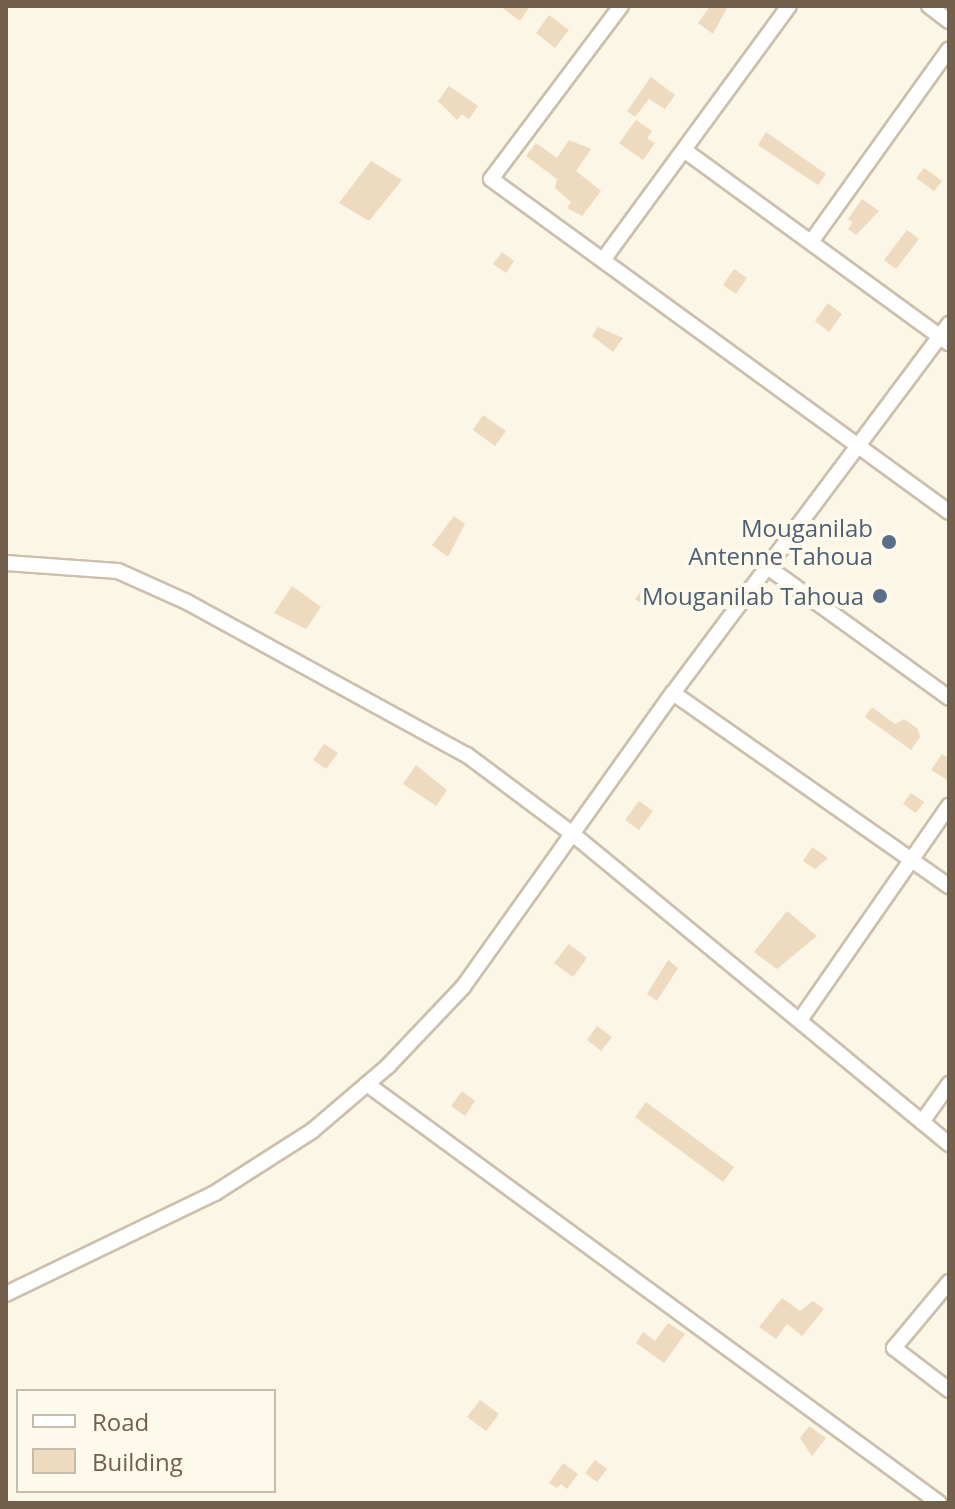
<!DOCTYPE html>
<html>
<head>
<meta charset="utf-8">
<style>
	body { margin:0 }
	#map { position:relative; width:955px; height:1509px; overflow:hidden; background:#fbf6e5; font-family:"Open Sans",sans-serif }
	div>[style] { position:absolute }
	.building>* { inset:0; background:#eedabe }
	.roads { filter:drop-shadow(2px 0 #ccbfac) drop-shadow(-2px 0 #ccbfac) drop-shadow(0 2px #ccbfac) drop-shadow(0 -2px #ccbfac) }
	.minor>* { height:14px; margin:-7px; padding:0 7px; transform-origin:7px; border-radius:7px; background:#fff }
	.dots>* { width:22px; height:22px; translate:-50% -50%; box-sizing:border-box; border:4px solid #fefaeb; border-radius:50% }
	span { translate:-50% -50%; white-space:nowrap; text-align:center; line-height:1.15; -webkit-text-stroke:8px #fefaeb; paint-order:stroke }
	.service-label { font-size:24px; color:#4e5e75 }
	.right { translate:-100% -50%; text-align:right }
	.frame { position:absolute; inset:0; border:8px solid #72604c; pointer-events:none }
	.legend { position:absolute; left:16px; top:1389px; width:260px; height:104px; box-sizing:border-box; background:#fefaeb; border:2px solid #c6bcab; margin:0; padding:10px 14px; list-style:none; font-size:24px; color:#72604c }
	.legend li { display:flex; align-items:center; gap:16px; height:40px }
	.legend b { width:40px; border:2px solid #c6bcab }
</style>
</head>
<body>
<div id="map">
	<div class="building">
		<div style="clip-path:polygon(500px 6px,530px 6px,520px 21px)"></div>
		<div style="clip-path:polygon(710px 6px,728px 6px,713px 34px,698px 23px)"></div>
		<div style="clip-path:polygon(549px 15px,569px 30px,555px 48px,536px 33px)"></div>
		<div style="clip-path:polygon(651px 77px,675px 95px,665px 109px,649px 99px,635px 117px,627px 111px)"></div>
		<div style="clip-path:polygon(449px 86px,478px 106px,469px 119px,462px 114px,457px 120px,438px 101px)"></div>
		<div style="clip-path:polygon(636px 120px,652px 131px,647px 138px,655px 143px,643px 160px,619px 143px)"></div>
		<div style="clip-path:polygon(766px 132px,826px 174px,818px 185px,758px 145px)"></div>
		<div style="clip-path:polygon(569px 140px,591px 149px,576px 171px,601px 191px,582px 216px,567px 208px,571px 202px,555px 188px,557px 179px,526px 156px,536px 143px,557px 158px)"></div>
		<div style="clip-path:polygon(371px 161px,402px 180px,369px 221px,339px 203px)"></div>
		<div style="clip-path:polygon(924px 168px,942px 181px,934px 191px,916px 178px)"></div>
		<div style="clip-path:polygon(862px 199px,879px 211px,856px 235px,848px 229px,853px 222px,848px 219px)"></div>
		<div style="clip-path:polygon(907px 230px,919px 239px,896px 269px,884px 260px)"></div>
		<div style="clip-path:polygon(502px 252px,514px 261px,506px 273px,493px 264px)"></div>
		<div style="clip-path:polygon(734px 269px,747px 278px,736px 294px,723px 285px)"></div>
		<div style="clip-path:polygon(828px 303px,842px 314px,829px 332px,815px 321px)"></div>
		<div style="clip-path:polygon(598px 327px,623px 338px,613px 352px,592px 336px)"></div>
		<div style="clip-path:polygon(483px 415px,506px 431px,495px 446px,473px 430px)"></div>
		<div style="clip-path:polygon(454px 516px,465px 524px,448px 557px,432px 545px)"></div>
		<div style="clip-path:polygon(292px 586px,321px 607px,306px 629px,274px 613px)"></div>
		<div style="clip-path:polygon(645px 586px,658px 596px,648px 608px,635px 599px)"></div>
		<div style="clip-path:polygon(872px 707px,895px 724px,904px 719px,918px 729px,920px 737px,911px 750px,865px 717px)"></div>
		<div style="clip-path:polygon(324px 744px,338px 753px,326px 769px,313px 760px)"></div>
		<div style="clip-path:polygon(942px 754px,949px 759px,949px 781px,931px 770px)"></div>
		<div style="clip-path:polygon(416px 765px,447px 790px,436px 806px,403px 784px)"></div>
		<div style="clip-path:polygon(911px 793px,924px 802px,916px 813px,903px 804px)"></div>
		<div style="clip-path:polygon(639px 801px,653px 811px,639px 830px,625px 820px)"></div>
		<div style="clip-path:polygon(812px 847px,828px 858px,815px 869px,803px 861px)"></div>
		<div style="clip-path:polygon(787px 911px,817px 936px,777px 969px,754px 952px)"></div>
		<div style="clip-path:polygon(569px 944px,587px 958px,573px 977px,554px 963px)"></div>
		<div style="clip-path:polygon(668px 960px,678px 968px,657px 1001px,647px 994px)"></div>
		<div style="clip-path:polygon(597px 1026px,612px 1037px,601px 1051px,587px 1040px)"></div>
		<div style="clip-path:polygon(462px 1091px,475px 1101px,465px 1116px,451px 1106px)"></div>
		<div style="clip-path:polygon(646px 1102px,734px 1167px,723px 1182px,635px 1117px)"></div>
		<div style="clip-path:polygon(782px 1298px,800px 1311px,813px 1301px,824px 1309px,802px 1336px,787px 1324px,776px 1339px,759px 1327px)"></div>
		<div style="clip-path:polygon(668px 1323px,685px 1334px,664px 1363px,636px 1343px,643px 1332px,655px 1341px)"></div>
		<div style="clip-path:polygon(480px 1400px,499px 1414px,486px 1431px,467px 1417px)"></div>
		<div style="clip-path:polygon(809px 1426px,826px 1438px,812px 1456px,800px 1438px)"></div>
		<div style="clip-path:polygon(595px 1460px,607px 1469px,597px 1482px,585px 1473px)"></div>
		<div style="clip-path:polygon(563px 1463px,578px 1474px,567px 1489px,561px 1484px,557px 1488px,549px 1483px)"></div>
	</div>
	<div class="roads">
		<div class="minor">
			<div style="left:621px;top:6px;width:216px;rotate:126.9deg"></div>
			<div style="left:491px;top:179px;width:566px;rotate:36.02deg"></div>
			<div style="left:929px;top:6px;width:25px;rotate:37deg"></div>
			<div style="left:684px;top:150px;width:328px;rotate:36.1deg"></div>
			<div style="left:811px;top:242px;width:237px;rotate:-54.4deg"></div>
			<div style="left:603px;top:260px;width:315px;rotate:-53.8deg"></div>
			<div style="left:6px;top:563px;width:112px;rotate:4.1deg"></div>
			<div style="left:118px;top:571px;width:76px;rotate:24.2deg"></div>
			<div style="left:187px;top:602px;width:319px;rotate:28.7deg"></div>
			<div style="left:467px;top:755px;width:134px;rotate:36.8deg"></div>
			<div style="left:574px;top:835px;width:486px;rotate:39.5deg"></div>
			<div style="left:769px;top:568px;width:222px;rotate:35.8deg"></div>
			<div style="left:673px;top:693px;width:337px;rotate:35deg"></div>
			<div style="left:800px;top:1020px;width:261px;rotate:-55.2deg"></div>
			<div style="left:367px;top:1084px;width:709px;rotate:36.22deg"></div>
			<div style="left:922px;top:1122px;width:47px;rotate:-54.6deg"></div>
			<div style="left:949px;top:1282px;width:86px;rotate:129.8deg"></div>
			<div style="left:894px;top:1348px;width:69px;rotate:37.4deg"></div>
			<div style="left:6px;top:1294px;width:232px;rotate:-25.8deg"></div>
			<div style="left:215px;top:1193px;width:115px;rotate:-32.6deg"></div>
			<div style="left:312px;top:1131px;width:100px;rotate:-40.5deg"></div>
			<div style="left:388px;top:1066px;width:109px;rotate:-46.5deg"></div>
			<div style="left:463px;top:987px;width:361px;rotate:-54.5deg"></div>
			<div style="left:673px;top:693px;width:461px;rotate:-53.2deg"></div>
		</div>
	</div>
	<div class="dots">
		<div style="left:889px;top:542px;background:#5c6f8a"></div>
		<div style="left:880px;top:596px;background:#5c6f8a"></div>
	</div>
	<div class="service-label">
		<span class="right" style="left:873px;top:542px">Mouganilab<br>Antenne Tahoua</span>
		<span class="right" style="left:864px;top:596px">Mouganilab Tahoua</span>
	</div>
	<div class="frame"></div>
	<ul class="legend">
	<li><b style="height:10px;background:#fff"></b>Road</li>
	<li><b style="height:22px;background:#eedabe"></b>Building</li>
	</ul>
</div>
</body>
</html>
